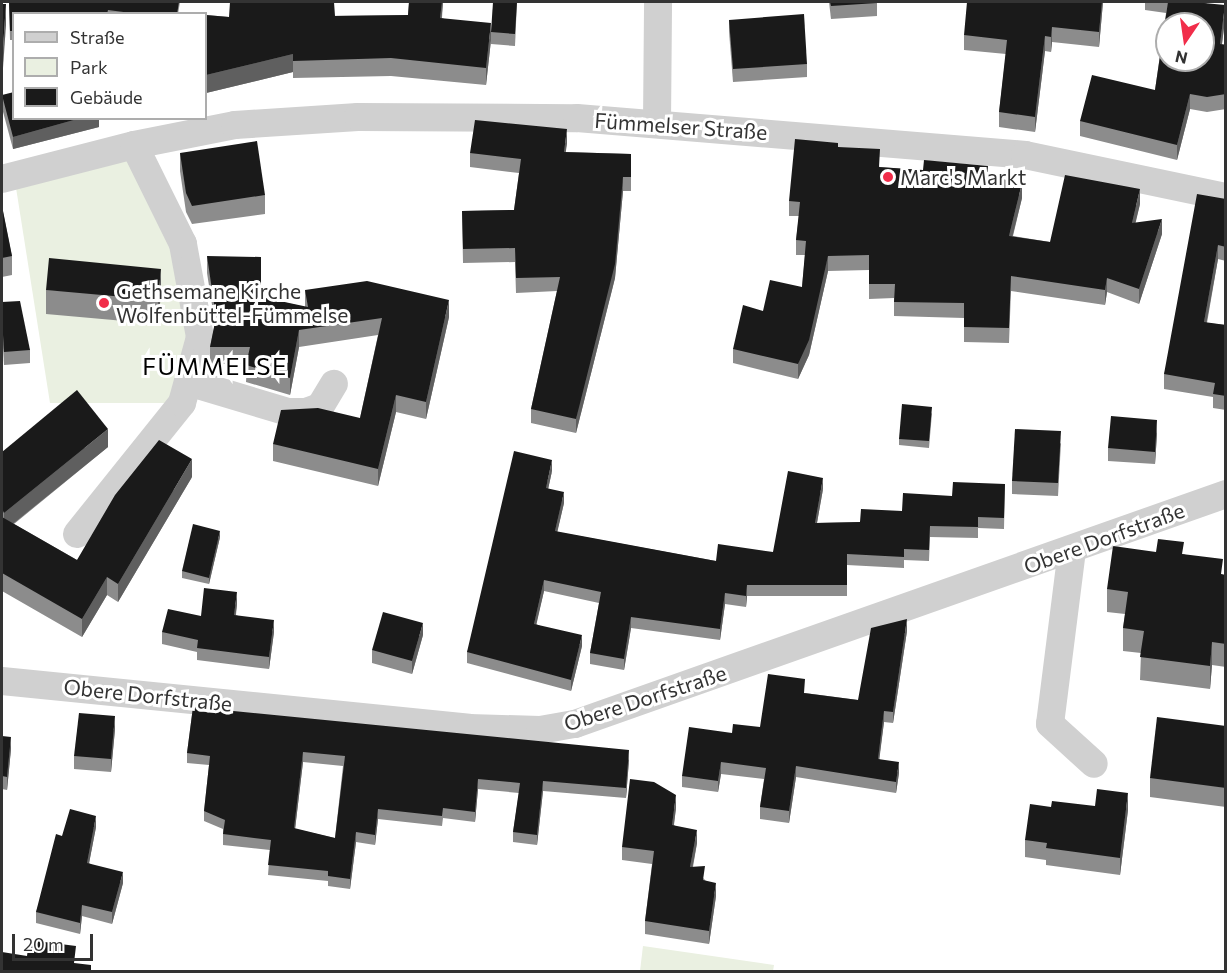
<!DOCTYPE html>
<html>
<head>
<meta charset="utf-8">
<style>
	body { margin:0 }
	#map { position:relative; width:1227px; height:973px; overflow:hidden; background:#fff; font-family:Commissioner,sans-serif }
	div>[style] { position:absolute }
	.green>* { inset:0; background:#eaf0e1 }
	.minor>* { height:28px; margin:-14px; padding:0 14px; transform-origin:14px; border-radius:14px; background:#d0d0d0 }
	.wall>* { inset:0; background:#8c8c8c }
	.shaded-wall>* { inset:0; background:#5f5f5f }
	.building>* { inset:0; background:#1a1a1a }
	.dots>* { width:16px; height:16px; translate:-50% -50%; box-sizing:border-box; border:3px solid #fff; border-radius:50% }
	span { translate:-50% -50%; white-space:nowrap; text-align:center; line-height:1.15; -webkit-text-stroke:6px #fff; paint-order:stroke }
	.street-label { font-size:21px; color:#333 }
	.poi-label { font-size:21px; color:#333 }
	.left { translate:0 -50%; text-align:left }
	.quarter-label { font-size:24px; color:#000; letter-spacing:1.5px }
	.frame { position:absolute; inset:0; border:3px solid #333; pointer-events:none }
	.legend { position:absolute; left:12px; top:12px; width:195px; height:108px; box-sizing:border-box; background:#fff; border:2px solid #adadad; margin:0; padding:8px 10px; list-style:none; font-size:18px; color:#333 }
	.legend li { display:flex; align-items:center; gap:12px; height:30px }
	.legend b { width:30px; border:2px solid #adadad }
	.north { position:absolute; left:1155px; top:12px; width:60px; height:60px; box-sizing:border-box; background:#fff; border:2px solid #adadad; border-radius:50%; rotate:193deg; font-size:16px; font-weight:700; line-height:24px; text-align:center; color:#333 }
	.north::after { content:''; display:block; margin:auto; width:21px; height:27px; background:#f12d4a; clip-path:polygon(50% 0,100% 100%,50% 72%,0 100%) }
	.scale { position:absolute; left:12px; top:934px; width:81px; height:27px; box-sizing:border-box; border:3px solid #333; border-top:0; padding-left:8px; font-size:18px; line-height:21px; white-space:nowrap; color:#333; -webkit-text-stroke:4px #fff; paint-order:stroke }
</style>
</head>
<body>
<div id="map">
	<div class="green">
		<div style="clip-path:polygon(134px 145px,200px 337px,182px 403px,50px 403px,14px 175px)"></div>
		<div style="clip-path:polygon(643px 946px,774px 965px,773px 971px,640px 971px)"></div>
	</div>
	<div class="minor">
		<div style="left:657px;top:123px;width:121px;rotate:-89.5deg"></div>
		<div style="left:2px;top:179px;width:136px;rotate:-14.4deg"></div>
		<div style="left:134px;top:145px;width:103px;rotate:-11.2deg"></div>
		<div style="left:235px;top:125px;width:123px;rotate:-3.7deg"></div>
		<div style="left:358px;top:117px;width:219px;rotate:0.3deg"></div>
		<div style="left:577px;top:118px;width:450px;rotate:4.7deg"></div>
		<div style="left:1025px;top:155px;width:205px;rotate:11.8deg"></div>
		<div style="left:188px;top:382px;width:104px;rotate:16.7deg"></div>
		<div style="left:288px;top:412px;width:18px"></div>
		<div style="left:306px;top:412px;width:15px;rotate:-20deg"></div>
		<div style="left:320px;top:407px;width:27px;rotate:-59deg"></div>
		<div style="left:77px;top:534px;width:168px;rotate:-51.3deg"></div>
		<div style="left:182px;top:403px;width:68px;rotate:-74.7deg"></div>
		<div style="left:200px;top:337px;width:95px;rotate:-100.4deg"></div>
		<div style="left:183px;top:244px;width:110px;rotate:-116.3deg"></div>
		<div style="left:1072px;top:550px;width:175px;rotate:97.2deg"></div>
		<div style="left:1050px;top:724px;width:59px;rotate:42.3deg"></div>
		<div style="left:2px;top:681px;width:469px;rotate:5.7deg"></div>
		<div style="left:469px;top:728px;width:71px;rotate:1.6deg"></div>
		<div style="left:540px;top:730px;width:36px;rotate:-10deg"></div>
		<div style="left:575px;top:724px;width:690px;rotate:-19.46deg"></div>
	</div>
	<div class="wall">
		<div style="clip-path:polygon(9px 2px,180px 2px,178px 14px,14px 14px,14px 40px,10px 40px)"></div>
		<div style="clip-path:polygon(409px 2px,443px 2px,442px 18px,491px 40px,486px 85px,391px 76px,293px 78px,293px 72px,206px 93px,206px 15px,229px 17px,408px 15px)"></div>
		<div style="clip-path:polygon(517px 2px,515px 46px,491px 44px,491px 32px)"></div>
		<div style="clip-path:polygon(829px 2px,877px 2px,877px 16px,831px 19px)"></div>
		<div style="clip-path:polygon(1103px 2px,1099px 47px,1052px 42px,1051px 52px,1045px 51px,1035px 132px,999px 127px,999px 112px,1006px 54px,964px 50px,964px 35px)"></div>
		<div style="clip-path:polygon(1145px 2px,1206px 2px,1206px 3px,1225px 20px,1222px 44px,1226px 45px,1226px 109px,1207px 112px,1190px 109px,1177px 160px,1080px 136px,1080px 121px,1155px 90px,1166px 13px,1145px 10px)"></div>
		<div style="clip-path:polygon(729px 20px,807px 64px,807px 77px,733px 82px,729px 32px)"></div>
		<div style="clip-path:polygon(2px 95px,99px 118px,99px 127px,13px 149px,2px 108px)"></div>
		<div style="clip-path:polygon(567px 143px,565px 152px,631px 154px,631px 191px,623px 191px,615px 278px,576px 433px,531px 423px,531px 409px,557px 291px,516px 293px,515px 262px,463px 263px,462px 211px,514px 210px,519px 173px,470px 167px,470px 153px)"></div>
		<div style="clip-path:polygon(838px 147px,880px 167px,988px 176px,1022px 198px,1013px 236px,1050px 242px,1140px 204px,1135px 223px,1162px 234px,1139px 304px,1107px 292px,1105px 305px,1011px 291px,1009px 343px,964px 342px,964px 318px,894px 316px,894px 298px,869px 299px,869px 270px,828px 271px,809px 355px,798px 379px,733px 363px,733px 349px,763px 311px,802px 287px,805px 255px,796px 255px,796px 240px,799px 216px,789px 216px,789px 201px)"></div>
		<div style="clip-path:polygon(180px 153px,265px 195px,265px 214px,192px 224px,186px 212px,180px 171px)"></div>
		<div style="clip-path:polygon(1223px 199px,1226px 199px,1226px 261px,1218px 259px,1207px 323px,1226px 325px,1226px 410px,1213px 408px,1213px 397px,1164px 389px,1164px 374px)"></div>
		<div style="clip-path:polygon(2px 206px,12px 256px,12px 275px,2px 277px)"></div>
		<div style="clip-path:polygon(207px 256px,261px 297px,305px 307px,305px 290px,449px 317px,426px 419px,396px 412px,378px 486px,273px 461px,273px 444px,360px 418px,378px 335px,299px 347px,290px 395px,246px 382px,247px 364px,210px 364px,210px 347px,215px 324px,207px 273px)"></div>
		<div style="clip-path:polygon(46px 290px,161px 293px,158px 324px,46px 314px)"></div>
		<div style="clip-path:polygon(2px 302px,30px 350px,30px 363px,4px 365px,2px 330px)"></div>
		<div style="clip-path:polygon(932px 413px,929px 448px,899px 445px,899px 439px)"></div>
		<div style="clip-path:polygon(1157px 433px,1155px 464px,1108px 461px,1108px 448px)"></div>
		<div style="clip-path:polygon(1061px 443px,1058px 496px,1012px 494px,1012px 481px)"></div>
		<div style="clip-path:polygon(108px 447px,14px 524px,77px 560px,192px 477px,118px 602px,107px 595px,82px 637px,2px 591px,2px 452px)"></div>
		<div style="clip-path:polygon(552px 471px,548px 489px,564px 503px,557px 532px,716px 561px,773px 552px,823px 489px,817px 523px,860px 522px,902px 511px,952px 496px,1005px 484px,1004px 529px,978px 528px,978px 538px,930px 537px,929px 561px,904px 560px,904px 568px,847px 565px,847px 596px,747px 596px,746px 607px,725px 604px,720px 640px,631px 628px,624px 670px,590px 664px,590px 653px,599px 603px,544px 591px,536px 624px,582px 646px,571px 691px,467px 663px,467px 652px)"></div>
		<div style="clip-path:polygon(220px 537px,209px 584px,182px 578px,182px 571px)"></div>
		<div style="clip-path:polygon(1156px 552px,1184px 554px,1223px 575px,1226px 575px,1226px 667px,1212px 665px,1210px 689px,1140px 680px,1141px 653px,1123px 651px,1123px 628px,1125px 614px,1107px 612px,1107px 589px)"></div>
		<div style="clip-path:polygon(237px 604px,236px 615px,274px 632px,269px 669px,197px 660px,197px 652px,162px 644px,162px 632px,201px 616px)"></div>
		<div style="clip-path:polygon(907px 631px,893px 723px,884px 722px,879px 759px,899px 773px,896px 793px,796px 777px,789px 823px,760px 819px,760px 807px,764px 779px,721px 774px,718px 792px,682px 787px,682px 776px,732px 733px,760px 727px,805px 693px,858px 700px)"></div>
		<div style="clip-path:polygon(423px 635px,412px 674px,372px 663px,372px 650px)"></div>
		<div style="clip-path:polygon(evenodd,193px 707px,629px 760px,626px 798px,543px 791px,537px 845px,513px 842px,513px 832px,519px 793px,478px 789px,475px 822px,443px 818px,442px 826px,378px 819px,375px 845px,356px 842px,350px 889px,328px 886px,328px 881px,268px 875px,270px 850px,223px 845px,223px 829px,204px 821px,204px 811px,209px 765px,187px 763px,187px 753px,193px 707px,303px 762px,343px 766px,335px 838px,295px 829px,303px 762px)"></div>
		<div style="clip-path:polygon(1226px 726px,1226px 807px,1150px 797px,1150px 778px)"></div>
		<div style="clip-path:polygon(115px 729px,111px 772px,74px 769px,74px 756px)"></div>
		<div style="clip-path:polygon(2px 736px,11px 749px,7px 790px,2px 789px)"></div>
		<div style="clip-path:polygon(1095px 806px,1128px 810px,1120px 875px,1046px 865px,1046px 860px,1025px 857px,1025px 840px,1051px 807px)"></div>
		<div style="clip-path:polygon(676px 808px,674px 825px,697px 843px,693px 867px,705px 880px,716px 896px,709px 944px,645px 934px,645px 921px,652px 864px,622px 860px,622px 847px)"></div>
		<div style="clip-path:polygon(96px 827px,89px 863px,123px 883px,112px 924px,82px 916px,80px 934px,36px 923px,36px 912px,62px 836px)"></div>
	</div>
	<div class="shaded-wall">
		<div style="clip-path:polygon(442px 2px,443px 2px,440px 35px,440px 18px)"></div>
		<div style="clip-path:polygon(1102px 2px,1103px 2px,1099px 47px,1099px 32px)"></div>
		<div style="clip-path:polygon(6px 4px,6px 25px,2px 82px,2px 62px)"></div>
		<div style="clip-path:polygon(1225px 5px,1225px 20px,1220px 59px,1220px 44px)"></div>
		<div style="clip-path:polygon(491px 23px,491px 40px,486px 85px,486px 68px)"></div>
		<div style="clip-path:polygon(1052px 27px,1052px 42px,1051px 52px,1051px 37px)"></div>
		<div style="clip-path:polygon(1045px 36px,1045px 51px,1035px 132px,1035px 117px)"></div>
		<div style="clip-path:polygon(293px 54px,293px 72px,206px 93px,206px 75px)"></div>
		<div style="clip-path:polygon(1190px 94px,1190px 109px,1177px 160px,1177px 145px)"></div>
		<div style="clip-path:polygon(81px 118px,99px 118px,99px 127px,13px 149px,13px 137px)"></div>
		<div style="clip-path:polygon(567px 129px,567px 143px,564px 166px,564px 152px)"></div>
		<div style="clip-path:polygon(623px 177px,623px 191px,615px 278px,576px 433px,576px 419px)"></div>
		<div style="clip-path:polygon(1022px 183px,1022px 198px,1009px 250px,1009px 236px)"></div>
		<div style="clip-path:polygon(1140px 189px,1140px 204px,1132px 238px,1132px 223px)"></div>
		<div style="clip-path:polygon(1162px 219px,1162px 234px,1139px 304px,1139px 289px)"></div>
		<div style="clip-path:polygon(1218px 245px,1218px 259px,1204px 336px,1204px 322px)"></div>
		<div style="clip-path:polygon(828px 256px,828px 271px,809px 355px,798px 379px,798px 364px)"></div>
		<div style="clip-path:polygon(161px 269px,161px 293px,158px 324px,158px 300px)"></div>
		<div style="clip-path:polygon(1107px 278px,1107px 292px,1105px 305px,1105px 290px)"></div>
		<div style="clip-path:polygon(449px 300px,449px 317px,426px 419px,426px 402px)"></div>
		<div style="clip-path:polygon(299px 330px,299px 347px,290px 395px,290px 378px)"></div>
		<div style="clip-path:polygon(396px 395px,396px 412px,378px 486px,378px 469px)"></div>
		<div style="clip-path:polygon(1157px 420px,1157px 433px,1155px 464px,1155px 452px)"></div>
		<div style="clip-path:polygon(108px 429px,108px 447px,4px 531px,4px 513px)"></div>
		<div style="clip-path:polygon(192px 459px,192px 477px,118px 602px,118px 584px)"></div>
		<div style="clip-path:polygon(552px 460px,552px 471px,546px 499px,546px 488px)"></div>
		<div style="clip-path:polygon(823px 478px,823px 489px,815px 534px,815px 523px)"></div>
		<div style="clip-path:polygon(564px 492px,564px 503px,555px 542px,555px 531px)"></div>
		<div style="clip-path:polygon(220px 531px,220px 537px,209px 584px,209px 578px)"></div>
		<div style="clip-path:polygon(107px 577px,107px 595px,82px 637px,82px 619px)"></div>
		<div style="clip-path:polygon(544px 580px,544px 591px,534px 635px,534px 624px)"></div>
		<div style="clip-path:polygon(747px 585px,747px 596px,746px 607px,746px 596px)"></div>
		<div style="clip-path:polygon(237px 592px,237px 604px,234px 627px,234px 615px)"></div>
		<div style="clip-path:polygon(725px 593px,725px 604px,720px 640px,720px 629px)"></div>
		<div style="clip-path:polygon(631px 617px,631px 628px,624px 670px,624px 659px)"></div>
		<div style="clip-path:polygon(907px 619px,907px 631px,893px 723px,893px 712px)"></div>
		<div style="clip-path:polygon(274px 620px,274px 632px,269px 669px,269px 657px)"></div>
		<div style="clip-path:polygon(423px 623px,423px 635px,412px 674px,412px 661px)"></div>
		<div style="clip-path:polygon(582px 635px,582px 646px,571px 691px,571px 680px)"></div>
		<div style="clip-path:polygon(1212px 642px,1212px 665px,1210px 689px,1210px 666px)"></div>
		<div style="clip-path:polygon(884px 711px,884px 722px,878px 770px,878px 759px)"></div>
		<div style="clip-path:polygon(115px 716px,115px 729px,111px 772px,111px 759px)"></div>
		<div style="clip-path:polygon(11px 737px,11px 749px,7px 790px,7px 777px)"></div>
		<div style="clip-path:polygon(629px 750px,629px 760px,626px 798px,626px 788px)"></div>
		<div style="clip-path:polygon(303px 752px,303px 762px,294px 838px,294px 828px)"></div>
		<div style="clip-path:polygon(721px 762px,721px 774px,718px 792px,718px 781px)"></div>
		<div style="clip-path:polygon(899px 762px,899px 773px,896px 793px,896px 782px)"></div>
		<div style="clip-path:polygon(796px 766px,796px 777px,789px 823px,789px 811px)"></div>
		<div style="clip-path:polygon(478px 779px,478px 789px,475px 822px,475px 812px)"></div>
		<div style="clip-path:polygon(543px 781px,543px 791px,537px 845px,537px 835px)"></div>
		<div style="clip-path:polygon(1128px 793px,1128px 810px,1120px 875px,1120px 858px)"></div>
		<div style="clip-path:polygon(676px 795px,676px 808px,672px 838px,672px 825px)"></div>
		<div style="clip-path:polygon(378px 809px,378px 819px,375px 845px,375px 835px)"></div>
		<div style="clip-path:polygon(96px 816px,96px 827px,87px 874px,87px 863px)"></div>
		<div style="clip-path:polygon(697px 830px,697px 843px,690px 880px,690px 867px)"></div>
		<div style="clip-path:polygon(356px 832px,356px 842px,350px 889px,350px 879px)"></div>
		<div style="clip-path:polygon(123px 872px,123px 883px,112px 924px,112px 912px)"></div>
		<div style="clip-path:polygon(716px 883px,716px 896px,709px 944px,709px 931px)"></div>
		<div style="clip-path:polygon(82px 905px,82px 916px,80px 934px,80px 923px)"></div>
	</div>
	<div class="building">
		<div style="clip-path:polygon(9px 2px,179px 2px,177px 14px,139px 14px,108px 10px,107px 14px,14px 14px,14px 31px,10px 31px)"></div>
		<div style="clip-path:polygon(230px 2px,334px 2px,335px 16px,408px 15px,409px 2px,442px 2px,440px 18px,491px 23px,486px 68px,391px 58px,293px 61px,293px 54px,206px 75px,206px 15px,229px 17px)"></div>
		<div style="clip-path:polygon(493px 2px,517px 2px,515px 34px,491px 32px)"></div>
		<div style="clip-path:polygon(830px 2px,877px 2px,877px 3px,831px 6px)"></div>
		<div style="clip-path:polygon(967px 2px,1102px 2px,1099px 32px,1052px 27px,1051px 37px,1045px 36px,1035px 117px,999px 112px,1007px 40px,964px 35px)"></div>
		<div style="clip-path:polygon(evenodd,1168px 2px,1204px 2px,1204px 3px,1225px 5px,1220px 44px,1226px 45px,1226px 94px,1207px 97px,1190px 94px,1177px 145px,1080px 121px,1092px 75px,1155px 90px,1168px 2px,1167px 24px,1203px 24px,1203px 60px,1167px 60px,1167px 24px)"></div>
		<div style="clip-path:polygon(2px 4px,6px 4px,2px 62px)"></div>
		<div style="clip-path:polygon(804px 14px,807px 64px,733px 69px,729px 20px)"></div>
		<div style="clip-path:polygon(14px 92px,14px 118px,81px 118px,13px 137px,2px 95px)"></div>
		<div style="clip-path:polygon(475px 120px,567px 129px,564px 152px,631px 154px,631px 177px,623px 177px,615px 264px,576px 419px,531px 409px,560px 277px,516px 278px,515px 248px,463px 249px,462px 211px,514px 210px,521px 159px,470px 153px)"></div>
		<div style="clip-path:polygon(795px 139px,838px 143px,838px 147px,880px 149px,879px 167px,923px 170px,924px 160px,988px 166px,987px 176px,1022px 183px,1009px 236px,1050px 242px,1065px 175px,1140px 189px,1132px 223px,1162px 219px,1139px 289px,1107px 278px,1105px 290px,1011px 276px,1009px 328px,964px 327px,964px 303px,894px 302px,895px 284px,869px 284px,869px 255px,828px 256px,809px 340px,798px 364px,733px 349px,743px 305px,763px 311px,770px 280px,802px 287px,806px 241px,796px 240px,800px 202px,789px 201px)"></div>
		<div style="clip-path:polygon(257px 141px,265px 195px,192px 206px,186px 193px,180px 153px)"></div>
		<div style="clip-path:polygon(1197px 194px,1226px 199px,1226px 247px,1218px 245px,1204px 322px,1226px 325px,1226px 396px,1213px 394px,1215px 383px,1164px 374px)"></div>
		<div style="clip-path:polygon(2px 206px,12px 256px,2px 258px)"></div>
		<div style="clip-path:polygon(207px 256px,261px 257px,261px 297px,308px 307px,305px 290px,367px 281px,449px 300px,426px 402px,396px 395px,378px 469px,273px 444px,281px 410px,318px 408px,360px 418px,382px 318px,299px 330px,290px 378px,246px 365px,250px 347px,210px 347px,216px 317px)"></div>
		<div style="clip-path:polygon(49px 258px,161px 269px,158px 300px,46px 290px)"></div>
		<div style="clip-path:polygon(20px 301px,30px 350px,4px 352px,2px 318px,2px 302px)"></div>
		<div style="clip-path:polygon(77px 390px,108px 429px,4px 513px,2px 509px,2px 452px)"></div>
		<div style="clip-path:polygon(902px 404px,932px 407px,929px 441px,899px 439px)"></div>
		<div style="clip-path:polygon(1111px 416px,1157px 420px,1155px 452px,1108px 448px)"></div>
		<div style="clip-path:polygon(1015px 429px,1061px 431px,1058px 483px,1012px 481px)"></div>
		<div style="clip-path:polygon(159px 440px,192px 459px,118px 584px,107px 577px,82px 619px,2px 573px,2px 517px,77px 560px,115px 495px)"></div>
		<div style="clip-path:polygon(514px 451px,552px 460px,546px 488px,564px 492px,555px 531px,716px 561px,718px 544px,773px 552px,788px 471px,823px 478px,815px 523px,860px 522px,861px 509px,902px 511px,903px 493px,952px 496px,953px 482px,1005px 484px,1004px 518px,978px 517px,978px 527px,930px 526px,929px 550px,904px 549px,904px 557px,847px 554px,847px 585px,747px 585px,746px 596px,725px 593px,720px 629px,631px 617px,624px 659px,590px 653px,601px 592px,544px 580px,534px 624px,582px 635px,571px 680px,467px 652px)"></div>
		<div style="clip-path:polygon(193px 524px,220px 531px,209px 578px,182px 571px)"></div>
		<div style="clip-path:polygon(1158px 539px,1184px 542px,1182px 554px,1223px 559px,1221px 574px,1226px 575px,1226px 644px,1212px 642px,1210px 666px,1140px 657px,1144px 631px,1123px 628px,1128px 592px,1107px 589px,1113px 546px,1156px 552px)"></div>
		<div style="clip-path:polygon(204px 588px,237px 592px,234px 615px,274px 620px,269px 657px,197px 648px,198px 640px,162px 632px,168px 609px,201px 616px)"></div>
		<div style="clip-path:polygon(383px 612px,423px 623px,412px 661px,372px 650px)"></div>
		<div style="clip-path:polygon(907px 619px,893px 712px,884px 711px,878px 759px,899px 762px,896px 782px,796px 766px,789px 811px,760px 807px,766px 768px,721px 762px,718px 781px,682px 776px,689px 727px,732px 733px,733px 724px,760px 727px,768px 674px,805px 679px,804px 693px,858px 700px,871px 628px)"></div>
		<div style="clip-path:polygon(evenodd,193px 707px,629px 750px,626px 788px,543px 781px,537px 835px,513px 832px,520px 783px,478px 779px,475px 812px,443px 808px,442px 816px,378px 809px,375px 835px,356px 832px,350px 879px,328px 876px,328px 871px,268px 865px,271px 840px,223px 834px,225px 820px,204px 811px,210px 756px,187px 753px,193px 707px,303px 752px,345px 756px,335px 838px,294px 828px,303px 752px)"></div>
		<div style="clip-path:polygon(79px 713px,115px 716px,111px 759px,74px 756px)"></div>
		<div style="clip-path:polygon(1157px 717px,1226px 726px,1226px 788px,1150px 778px)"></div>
		<div style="clip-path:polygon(2px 736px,11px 737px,7px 777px,2px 776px)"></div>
		<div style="clip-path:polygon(630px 779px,654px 782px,676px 795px,672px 825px,697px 830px,690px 867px,705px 866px,703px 880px,716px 883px,709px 931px,645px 921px,654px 851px,622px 847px)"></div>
		<div style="clip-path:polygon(1097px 789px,1128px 793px,1120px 858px,1046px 848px,1047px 843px,1025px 840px,1030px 804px,1051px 807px,1052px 801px,1095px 806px)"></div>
		<div style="clip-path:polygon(70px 809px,96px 816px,87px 863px,123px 872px,112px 912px,82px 905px,80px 923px,36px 912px,56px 834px,62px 836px)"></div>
		<div style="clip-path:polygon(29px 940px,76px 946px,74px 963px,91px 965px,91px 972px,2px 972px,2px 952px,27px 956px)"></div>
	</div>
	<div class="dots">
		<div style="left:888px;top:177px;background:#f12d4a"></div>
		<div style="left:104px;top:303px;background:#f12d4a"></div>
	</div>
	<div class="street-label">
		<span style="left:681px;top:126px;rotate:4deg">Fümmelser Straße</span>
		<span style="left:1104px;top:538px;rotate:-20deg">Obere Dorfstraße</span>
		<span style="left:148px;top:695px;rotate:6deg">Obere Dorfstraße</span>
		<span style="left:645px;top:698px;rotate:-18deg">Obere Dorfstraße</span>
	</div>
	<div class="poi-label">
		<span class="left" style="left:900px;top:177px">Marc's Markt</span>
		<span class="left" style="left:116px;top:303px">Gethsemane Kirche<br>Wolfenbüttel-Fümmelse</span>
	</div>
	<div class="quarter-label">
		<span style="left:215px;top:366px">FÜMMELSE</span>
	</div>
	<div class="frame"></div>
	<ul class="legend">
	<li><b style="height:8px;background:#d0d0d0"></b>Straße</li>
	<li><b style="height:16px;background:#eaf0e1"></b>Park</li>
	<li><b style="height:16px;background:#1a1a1a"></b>Gebäude</li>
	</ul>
	<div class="north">N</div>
	<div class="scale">20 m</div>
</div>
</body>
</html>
